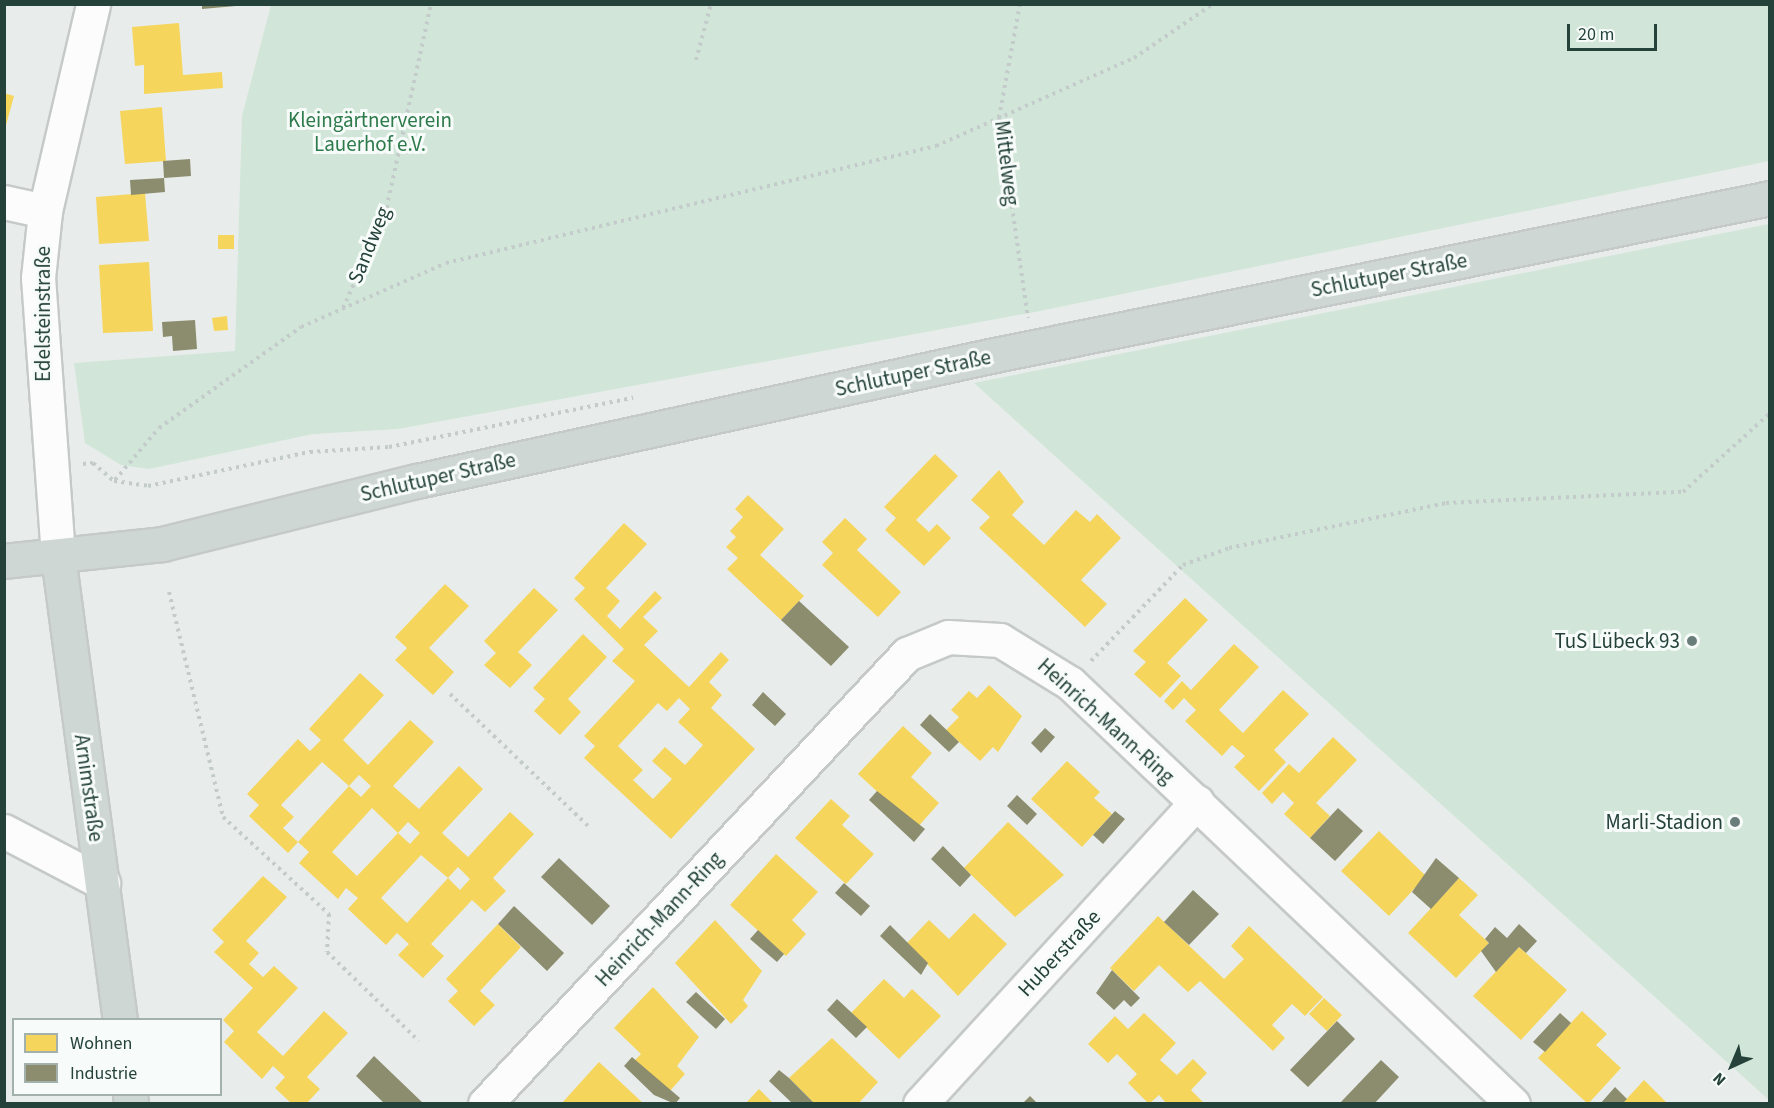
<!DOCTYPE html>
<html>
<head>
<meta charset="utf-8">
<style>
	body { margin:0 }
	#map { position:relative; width:1774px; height:1108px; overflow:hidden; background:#e8edeb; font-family:"Source Sans 3",sans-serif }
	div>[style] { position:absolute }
	.green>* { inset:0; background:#d1e6d8 }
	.homes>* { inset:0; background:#f6d55c }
	.industry>* { inset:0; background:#8c8c6e }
	.path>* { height:4px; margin-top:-2px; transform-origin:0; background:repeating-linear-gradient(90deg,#c3ccca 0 3px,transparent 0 7.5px) }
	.roads { filter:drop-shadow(2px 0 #c5cac8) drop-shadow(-2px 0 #c5cac8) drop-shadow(0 2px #c5cac8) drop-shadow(0 -2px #c5cac8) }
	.minor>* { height:33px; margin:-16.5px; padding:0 16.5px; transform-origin:16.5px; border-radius:16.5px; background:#fcfcfc }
	.major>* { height:33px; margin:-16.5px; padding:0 16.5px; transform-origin:16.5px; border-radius:16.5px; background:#cfd7d5 }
	.dots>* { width:16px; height:16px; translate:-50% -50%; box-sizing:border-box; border:3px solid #f7fbf9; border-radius:50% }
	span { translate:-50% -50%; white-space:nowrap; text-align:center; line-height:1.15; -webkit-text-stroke:6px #f7fbf9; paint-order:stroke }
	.park-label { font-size:21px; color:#2d7a4b }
	.street-label { font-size:21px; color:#24423a }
	.poi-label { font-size:21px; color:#24423a }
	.right { translate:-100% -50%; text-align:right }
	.frame { position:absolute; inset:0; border:6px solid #24423a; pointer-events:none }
	.legend { position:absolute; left:12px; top:1018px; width:210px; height:78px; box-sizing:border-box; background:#f7fbf9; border:2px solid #a3b1ad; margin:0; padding:8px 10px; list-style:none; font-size:18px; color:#24423a }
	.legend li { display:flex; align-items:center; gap:12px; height:30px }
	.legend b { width:30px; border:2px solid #a3b1ad }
	.north { position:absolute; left:1702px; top:1036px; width:60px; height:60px; -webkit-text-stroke:4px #f7fbf9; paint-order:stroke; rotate:224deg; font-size:16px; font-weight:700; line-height:24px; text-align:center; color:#24423a }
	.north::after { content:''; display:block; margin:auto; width:21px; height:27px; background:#24423a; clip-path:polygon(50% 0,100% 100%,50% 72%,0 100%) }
	.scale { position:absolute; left:1567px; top:24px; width:90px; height:27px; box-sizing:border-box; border:3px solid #24423a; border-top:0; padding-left:8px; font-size:18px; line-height:21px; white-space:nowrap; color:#24423a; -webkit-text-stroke:4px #f7fbf9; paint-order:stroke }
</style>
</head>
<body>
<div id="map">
	<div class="green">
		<div style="clip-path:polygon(271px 5px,1769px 5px,1769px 161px,1035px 312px,398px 429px,313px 434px,149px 469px,121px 465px,85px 443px,74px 363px,235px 351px,242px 116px)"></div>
		<div style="clip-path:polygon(1769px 224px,1770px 224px,1769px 1100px,974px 383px)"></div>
	</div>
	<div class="homes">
		<div style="clip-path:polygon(179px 23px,183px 75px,222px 72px,223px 88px,144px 94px,144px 65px,135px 66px,132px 27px)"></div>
		<div style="clip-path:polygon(4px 93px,14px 96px,5px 129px,4px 129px)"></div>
		<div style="clip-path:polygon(162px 107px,166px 161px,125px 164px,120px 111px)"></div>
		<div style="clip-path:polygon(145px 193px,149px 241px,99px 244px,96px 197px)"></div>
		<div style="clip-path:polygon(218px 235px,234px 235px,234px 249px,218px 249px)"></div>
		<div style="clip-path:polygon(149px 262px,153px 331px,103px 333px,99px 265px)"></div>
		<div style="clip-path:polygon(227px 316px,228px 330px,214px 331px,212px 318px)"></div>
		<div style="clip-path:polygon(935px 454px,958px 476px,916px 520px,929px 532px,937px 524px,951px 538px,924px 566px,885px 530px,896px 518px,884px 507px)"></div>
		<div style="clip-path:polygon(999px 470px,1024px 502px,1012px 515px,1044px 545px,1076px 510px,1090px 522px,1097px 514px,1121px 538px,1081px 580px,1107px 604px,1085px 627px,979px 528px,990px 517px,971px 500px)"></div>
		<div style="clip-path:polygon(748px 495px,784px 529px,760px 555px,804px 596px,781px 620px,727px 569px,738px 558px,726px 547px,736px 537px,730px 531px,743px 517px,735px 509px)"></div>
		<div style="clip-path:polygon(845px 518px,867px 539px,857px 550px,901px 592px,878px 617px,822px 565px,833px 553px,822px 542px)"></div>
		<div style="clip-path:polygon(evenodd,624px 523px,647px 544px,606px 588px,620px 601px,607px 616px,620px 629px,655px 591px,662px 598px,643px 617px,658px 631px,644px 645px,689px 687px,721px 652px,729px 660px,709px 682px,722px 695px,711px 708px,755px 749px,671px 839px,584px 758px,595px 746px,584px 736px,635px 681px,612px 661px,624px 649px,574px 599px,585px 588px,574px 578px,624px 523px,679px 698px,690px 709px,678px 722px,703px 745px,685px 765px,665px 747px,652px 761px,672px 779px,653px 799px,633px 780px,643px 770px,618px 746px,658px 703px,667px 711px,679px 698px)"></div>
		<div style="clip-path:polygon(445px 584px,469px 606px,429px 648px,454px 672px,433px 695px,395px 660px,407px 648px,395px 637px)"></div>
		<div style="clip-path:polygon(534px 588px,558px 610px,518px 652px,532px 665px,510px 688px,484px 665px,496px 653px,484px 641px)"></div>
		<div style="clip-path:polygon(1185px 598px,1208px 620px,1167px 663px,1181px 676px,1160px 698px,1134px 674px,1146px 662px,1133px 651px)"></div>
		<div style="clip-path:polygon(583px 634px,607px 657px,568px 699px,581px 712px,560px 735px,534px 711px,545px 699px,533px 688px)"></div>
		<div style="clip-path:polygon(1234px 644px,1259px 667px,1219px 710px,1243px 733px,1283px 690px,1309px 714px,1274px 750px,1286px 762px,1259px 791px,1234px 767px,1245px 756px,1232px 745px,1222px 756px,1185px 721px,1196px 710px,1184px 698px,1173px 710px,1164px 701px,1182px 681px,1191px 690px)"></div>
		<div style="clip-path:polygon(evenodd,360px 673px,384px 695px,343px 740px,368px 765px,410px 720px,434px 742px,393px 786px,419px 809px,459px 766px,483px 789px,442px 833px,468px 857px,510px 812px,534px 834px,493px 878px,506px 891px,485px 912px,472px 900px,431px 944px,444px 956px,423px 978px,398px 955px,409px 944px,397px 933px,386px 945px,348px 909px,358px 898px,346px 888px,338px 899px,299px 863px,309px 852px,298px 842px,288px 853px,249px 816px,259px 805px,247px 794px,298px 739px,310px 751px,321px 740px,309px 729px,360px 673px,322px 762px,349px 786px,359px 775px,371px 786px,361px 797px,349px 786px,298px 842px,283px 828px,294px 817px,281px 805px,322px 762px,360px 673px,372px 808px,398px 833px,408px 822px,420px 833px,410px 844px,398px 833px,357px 876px,332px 852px,372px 808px,360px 673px,421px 855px,448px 878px,458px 867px,470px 879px,460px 890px,448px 878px,407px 923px,381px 898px,421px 855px)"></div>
		<div style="clip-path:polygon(989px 685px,1022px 716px,998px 752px,993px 747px,980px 761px,946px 730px,959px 717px,951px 710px,969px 691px,977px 698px)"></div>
		<div style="clip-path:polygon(903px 726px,932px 753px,911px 777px,939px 803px,917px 828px,858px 774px)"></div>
		<div style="clip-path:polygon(1333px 737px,1357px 760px,1316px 803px,1330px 816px,1310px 838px,1284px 814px,1294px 803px,1283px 792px,1272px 804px,1262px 793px,1289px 764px,1299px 773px)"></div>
		<div style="clip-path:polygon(1067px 761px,1100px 792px,1094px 798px,1112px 814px,1082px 847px,1031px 799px)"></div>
		<div style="clip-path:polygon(831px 799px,850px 816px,842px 825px,874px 854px,846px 884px,795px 838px)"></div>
		<div style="clip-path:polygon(1008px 822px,1064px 875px,1015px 917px,964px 868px)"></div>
		<div style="clip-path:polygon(1379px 831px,1426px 876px,1389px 916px,1341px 871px)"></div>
		<div style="clip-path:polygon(776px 854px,818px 892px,792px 920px,806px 934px,786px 956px,730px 905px)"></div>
		<div style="clip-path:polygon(263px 876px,287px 897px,246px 941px,259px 953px,249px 964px,263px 977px,274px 966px,298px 988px,257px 1032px,283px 1056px,324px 1011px,348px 1033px,307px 1077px,320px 1089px,306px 1104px,292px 1104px,275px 1088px,285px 1077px,273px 1066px,262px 1079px,224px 1042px,234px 1031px,223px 1020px,253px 988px,214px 952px,224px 942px,212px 930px)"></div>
		<div style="clip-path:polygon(1459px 878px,1478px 895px,1459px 915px,1489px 943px,1456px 978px,1408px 933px)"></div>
		<div style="clip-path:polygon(974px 913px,1007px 944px,958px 996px,907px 943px,929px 920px,949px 939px)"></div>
		<div style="clip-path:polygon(1158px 916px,1224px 979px,1244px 959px,1231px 946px,1249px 926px,1323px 997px,1305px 1016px,1292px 1004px,1272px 1025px,1285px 1038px,1273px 1051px,1200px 981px,1188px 992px,1159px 965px,1134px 991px,1110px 968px)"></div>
		<div style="clip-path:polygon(715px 920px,762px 971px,743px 1000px,748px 1006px,731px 1024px,675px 963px)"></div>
		<div style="clip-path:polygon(498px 924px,521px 947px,480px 991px,495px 1005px,474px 1026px,448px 1001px,458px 991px,446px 979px)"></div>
		<div style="clip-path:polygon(1519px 947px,1567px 990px,1521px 1040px,1473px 996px)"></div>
		<div style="clip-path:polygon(884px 979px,904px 998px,912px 989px,941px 1016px,899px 1059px,851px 1013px)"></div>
		<div style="clip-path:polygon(653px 987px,699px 1037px,677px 1066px,685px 1074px,669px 1092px,635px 1060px,641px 1054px,614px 1028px)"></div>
		<div style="clip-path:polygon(1324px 998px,1342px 1015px,1327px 1031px,1309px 1014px)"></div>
		<div style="clip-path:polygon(1582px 1011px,1607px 1034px,1596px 1045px,1621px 1068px,1588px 1104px,1538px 1058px)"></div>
		<div style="clip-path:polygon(1144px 1013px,1176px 1043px,1160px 1060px,1177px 1075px,1193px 1059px,1207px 1073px,1191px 1090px,1205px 1104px,1167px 1104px,1159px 1095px,1149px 1104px,1128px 1083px,1137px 1074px,1117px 1054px,1108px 1063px,1088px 1044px,1115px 1016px,1128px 1029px)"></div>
		<div style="clip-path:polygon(832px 1038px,878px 1082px,858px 1104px,815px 1104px,789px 1078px)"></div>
		<div style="clip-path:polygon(599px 1062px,644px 1104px,561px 1104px)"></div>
		<div style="clip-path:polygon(1644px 1080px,1668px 1104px,1622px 1104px)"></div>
		<div style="clip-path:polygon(759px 1089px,774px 1104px,745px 1104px)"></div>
	</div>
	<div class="industry">
		<div style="clip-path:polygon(202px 4px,236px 4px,236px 6px,202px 9px)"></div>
		<div style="clip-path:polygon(190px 159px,191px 176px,164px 178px,165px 192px,131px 195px,130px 180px,164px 178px,163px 161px)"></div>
		<div style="clip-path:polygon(195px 320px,197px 349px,173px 351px,172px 336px,163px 337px,162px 322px)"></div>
		<div style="clip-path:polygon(799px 601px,849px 647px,831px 666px,781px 620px)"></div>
		<div style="clip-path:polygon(763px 692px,786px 714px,775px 726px,752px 705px)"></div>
		<div style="clip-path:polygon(930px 714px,959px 742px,949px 752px,920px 725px)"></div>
		<div style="clip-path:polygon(1045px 728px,1055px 737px,1041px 753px,1031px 743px)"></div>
		<div style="clip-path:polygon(877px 791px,925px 829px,914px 842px,869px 800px)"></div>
		<div style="clip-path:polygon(1017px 795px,1037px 814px,1027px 825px,1007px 806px)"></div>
		<div style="clip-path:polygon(1338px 808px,1363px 831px,1335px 861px,1310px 838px)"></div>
		<div style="clip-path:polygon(1115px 811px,1125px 819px,1103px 844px,1093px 835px)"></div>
		<div style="clip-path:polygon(943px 846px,971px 875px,960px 887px,931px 859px)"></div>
		<div style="clip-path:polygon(559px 858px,610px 906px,592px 925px,541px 877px)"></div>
		<div style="clip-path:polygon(1436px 858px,1459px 878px,1431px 909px,1412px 892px)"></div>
		<div style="clip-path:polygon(844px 883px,870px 906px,861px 916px,835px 893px)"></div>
		<div style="clip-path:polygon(1193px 890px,1219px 914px,1189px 945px,1164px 922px)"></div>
		<div style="clip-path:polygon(514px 906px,564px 953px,547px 971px,498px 924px)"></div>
		<div style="clip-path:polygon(1519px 924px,1537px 941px,1526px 953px,1519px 947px,1496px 972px,1481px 951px,1489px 943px,1485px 939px,1495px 927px,1507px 938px)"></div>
		<div style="clip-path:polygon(890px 925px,928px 963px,921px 975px,880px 936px)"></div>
		<div style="clip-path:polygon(758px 930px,784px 954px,777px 962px,750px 939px)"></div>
		<div style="clip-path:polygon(1112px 970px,1140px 998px,1131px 1007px,1124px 1000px,1114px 1010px,1096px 993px)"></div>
		<div style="clip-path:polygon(696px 992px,725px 1019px,716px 1029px,686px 1002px)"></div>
		<div style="clip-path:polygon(837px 999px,867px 1027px,856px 1038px,827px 1010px)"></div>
		<div style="clip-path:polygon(1560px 1013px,1571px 1023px,1545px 1052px,1533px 1042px)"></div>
		<div style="clip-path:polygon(1337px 1021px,1355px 1039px,1308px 1087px,1290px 1070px)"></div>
		<div style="clip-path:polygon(374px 1056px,424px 1104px,385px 1104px,356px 1076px)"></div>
		<div style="clip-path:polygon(632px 1057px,680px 1098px,675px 1104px,654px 1095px,624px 1066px)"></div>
		<div style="clip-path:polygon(1381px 1060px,1399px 1077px,1374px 1104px,1339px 1104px)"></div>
		<div style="clip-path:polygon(779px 1070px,789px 1078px,815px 1104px,793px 1104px,769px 1081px)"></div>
		<div style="clip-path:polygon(1615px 1087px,1627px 1099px,1622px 1104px,1600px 1104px)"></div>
		<div style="clip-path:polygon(1030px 1096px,1038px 1104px,1022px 1104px)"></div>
	</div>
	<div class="path">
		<div style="left:1020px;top:4px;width:115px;rotate:100.5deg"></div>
		<div style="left:999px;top:117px;width:203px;rotate:81.8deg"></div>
		<div style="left:696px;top:60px;width:58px;rotate:-75deg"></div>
		<div style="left:343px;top:308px;width:102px;rotate:-65.7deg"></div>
		<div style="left:385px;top:215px;width:216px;rotate:-77.7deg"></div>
		<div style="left:83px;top:464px;width:10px;rotate:-6deg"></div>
		<div style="left:93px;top:463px;width:28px;rotate:41deg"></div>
		<div style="left:114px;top:481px;width:34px;rotate:8deg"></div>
		<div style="left:148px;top:486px;width:166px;rotate:-11.9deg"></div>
		<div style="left:310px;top:452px;width:79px;rotate:-3.6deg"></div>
		<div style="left:389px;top:447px;width:249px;rotate:-11.4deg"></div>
		<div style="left:115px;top:480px;width:68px;rotate:-49.8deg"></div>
		<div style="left:159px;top:428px;width:174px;rotate:-35.4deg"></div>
		<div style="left:301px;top:327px;width:158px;rotate:-23.8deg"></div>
		<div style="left:446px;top:263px;width:504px;rotate:-13.43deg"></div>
		<div style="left:936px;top:146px;width:217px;rotate:-24deg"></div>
		<div style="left:1134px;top:58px;width:96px;rotate:-34.4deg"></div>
		<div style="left:169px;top:592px;width:231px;rotate:76.5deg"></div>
		<div style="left:223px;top:817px;width:144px;rotate:42.5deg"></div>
		<div style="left:329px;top:914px;width:38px;rotate:93deg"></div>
		<div style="left:327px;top:952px;width:128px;rotate:44.1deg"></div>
		<div style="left:1091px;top:661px;width:133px;rotate:-46.2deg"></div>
		<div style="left:1183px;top:565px;width:49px;rotate:-20.3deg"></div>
		<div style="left:1229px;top:548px;width:222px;rotate:-11.7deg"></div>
		<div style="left:1446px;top:503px;width:237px;rotate:-2.7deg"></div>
		<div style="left:1683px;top:492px;width:118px;rotate:-42.2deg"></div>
		<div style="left:450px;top:694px;width:194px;rotate:43.7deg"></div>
	</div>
	<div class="roads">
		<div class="minor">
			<div style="left:4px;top:202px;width:42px;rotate:12.4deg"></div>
			<div style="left:58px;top:556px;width:279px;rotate:-94.1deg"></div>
			<div style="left:38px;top:278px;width:67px;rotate:-84deg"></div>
			<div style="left:45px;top:211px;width:212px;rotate:-76.9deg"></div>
			<div style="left:4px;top:831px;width:112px;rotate:27.7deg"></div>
			<div style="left:485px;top:1104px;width:617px;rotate:-46.84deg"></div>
			<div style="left:907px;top:654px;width:44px;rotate:-22.5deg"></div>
			<div style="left:948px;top:637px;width:52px;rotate:3.3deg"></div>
			<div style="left:1000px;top:640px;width:82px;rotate:31.6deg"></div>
			<div style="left:1070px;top:683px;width:611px;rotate:43.54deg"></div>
			<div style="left:920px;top:1104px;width:410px;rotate:-47.5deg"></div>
		</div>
		<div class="major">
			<div style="left:58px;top:556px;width:468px;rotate:82.4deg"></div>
			<div style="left:4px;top:561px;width:159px;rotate:-6.1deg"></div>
			<div style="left:162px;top:544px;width:263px;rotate:-13.9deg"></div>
			<div style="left:417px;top:481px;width:586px;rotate:-12.31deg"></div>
			<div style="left:990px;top:356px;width:796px;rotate:-11.45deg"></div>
			<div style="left:130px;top:1094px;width:10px;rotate:84deg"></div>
		</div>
	</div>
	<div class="dots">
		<div style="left:1692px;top:641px;background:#697e78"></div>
		<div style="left:1735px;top:822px;background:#697e78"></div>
	</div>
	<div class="park-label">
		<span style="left:370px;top:132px">Kleingärtnerverein<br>Lauerhof e.V.</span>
	</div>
	<div class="street-label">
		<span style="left:1007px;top:163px;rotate:83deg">Mittelweg</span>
		<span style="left:369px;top:245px;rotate:-68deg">Sandweg</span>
		<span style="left:1389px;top:275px;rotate:-11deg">Schlutuper Straße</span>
		<span style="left:43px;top:314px;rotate:-90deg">Edelsteinstraße</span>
		<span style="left:913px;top:373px;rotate:-12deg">Schlutuper Straße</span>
		<span style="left:438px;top:477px;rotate:-13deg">Schlutuper Straße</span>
		<span style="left:1106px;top:721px;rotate:42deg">Heinrich-Mann-Ring</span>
		<span style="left:89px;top:788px;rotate:82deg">Arnimstraße</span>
		<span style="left:659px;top:919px;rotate:-47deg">Heinrich-Mann-Ring</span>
		<span style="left:1059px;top:953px;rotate:-47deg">Huberstraße</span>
	</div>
	<div class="poi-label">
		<span class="right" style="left:1680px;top:641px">TuS Lübeck 93</span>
		<span class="right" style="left:1723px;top:822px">Marli-Stadion</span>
	</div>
	<div class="frame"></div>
	<ul class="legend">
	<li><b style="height:16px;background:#f6d55c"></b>Wohnen</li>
	<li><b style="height:16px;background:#8c8c6e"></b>Industrie</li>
	</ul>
	<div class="north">N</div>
	<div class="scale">20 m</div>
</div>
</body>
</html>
